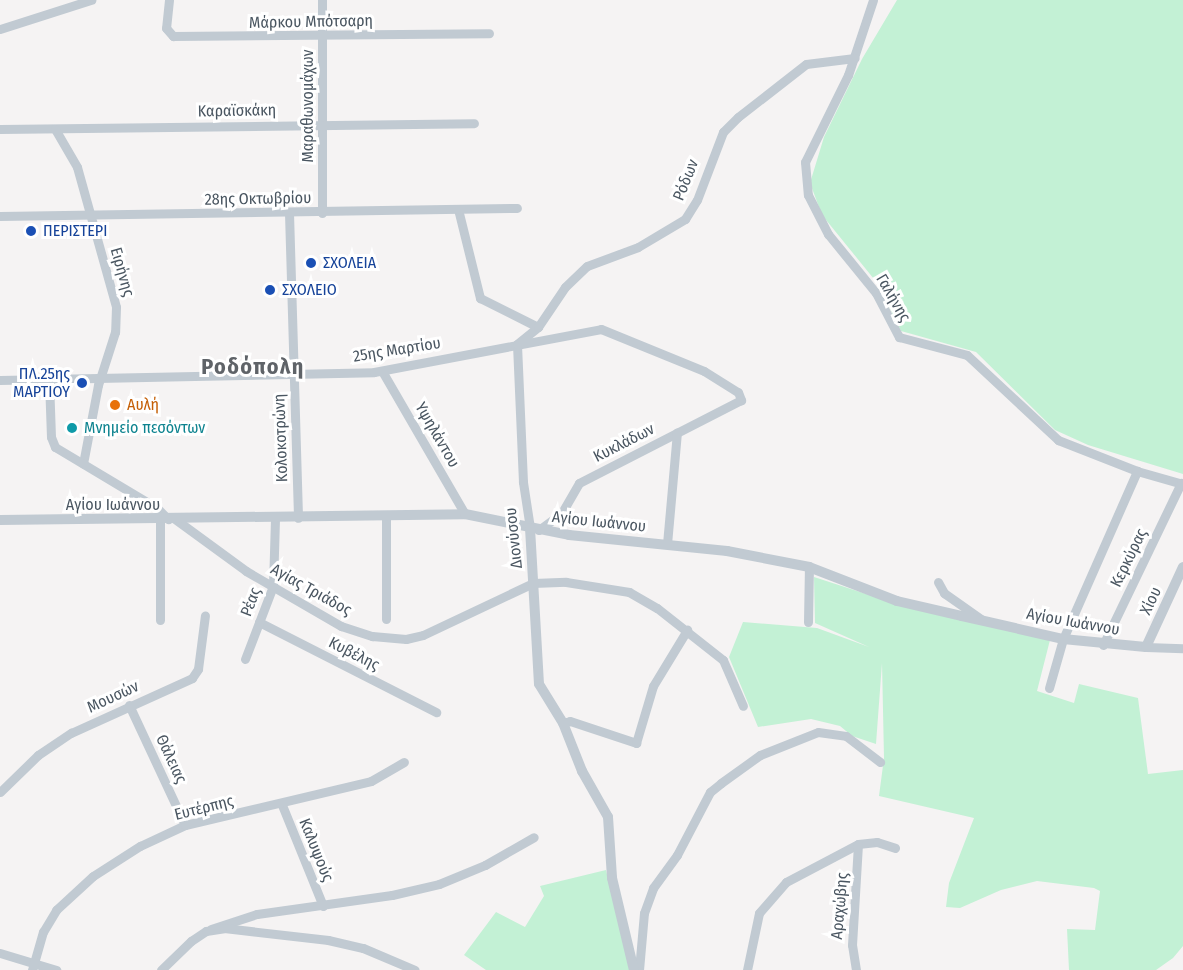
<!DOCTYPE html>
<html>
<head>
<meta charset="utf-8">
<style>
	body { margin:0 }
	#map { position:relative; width:1183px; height:970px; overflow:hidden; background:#f5f3f3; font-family:"Fira Sans Condensed",sans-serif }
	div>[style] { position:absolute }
	.green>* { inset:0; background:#c3f1d5 }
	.minor>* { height:9px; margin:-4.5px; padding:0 4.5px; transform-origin:4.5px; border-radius:4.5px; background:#c1cad2 }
	.tertiary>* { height:10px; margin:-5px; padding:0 5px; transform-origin:5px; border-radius:5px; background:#c1cad2 }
	.dots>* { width:16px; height:16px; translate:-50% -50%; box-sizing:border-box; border:3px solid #fff; border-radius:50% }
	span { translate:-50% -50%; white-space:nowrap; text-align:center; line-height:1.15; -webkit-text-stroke:6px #fff; paint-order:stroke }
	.street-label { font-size:16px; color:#4a5661 }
	.transit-label { font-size:16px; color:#164399 }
	.left { translate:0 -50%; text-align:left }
	.right { translate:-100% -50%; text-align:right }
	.food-label { font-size:16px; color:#c56008 }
	.culture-label { font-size:16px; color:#0d838f }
	.district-label { font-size:22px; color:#5f6368; font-weight:700; letter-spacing:1.5px }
</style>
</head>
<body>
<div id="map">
	<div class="green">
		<div style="clip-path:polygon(897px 0,1183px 0,1183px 474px,1088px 445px,1055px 430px,976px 352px,901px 331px,878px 284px,822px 215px,810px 183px,824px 137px,862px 59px)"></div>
		<div style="clip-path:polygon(814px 577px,894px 603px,1050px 640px,1037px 691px,1074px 703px,1079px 684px,1138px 698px,1148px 774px,1183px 770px,1183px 946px,1173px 958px,1156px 970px,1069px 970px,1067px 929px,1095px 930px,1100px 891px,1094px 888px,1037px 881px,1001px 890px,960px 908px,946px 907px,949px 883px,974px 818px,879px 796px,884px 758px,882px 663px,876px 744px,852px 736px,840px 726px,811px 719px,758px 727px,729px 657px,743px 622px,817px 628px,869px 647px,815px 623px)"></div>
		<div style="clip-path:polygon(606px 870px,630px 970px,486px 970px,464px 955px,496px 912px,525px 927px,544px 896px,540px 886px)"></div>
	</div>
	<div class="minor">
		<div style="left:169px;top:0;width:28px;rotate:96deg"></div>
		<div style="left:166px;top:28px;width:11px;rotate:49deg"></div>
		<div style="left:173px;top:36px;width:316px;rotate:-0.5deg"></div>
		<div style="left:322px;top:0;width:213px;rotate:90deg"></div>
		<div style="left:873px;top:0;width:79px;rotate:108.4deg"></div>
		<div style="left:848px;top:75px;width:97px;rotate:116.3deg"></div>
		<div style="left:805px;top:162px;width:33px;rotate:85deg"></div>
		<div style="left:808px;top:195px;width:44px;rotate:62.9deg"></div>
		<div style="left:828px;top:234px;width:76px;rotate:50.9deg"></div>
		<div style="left:876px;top:293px;width:50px;rotate:62.4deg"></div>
		<div style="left:899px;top:337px;width:70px;rotate:14.8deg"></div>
		<div style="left:967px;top:355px;width:125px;rotate:43deg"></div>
		<div style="left:1058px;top:440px;width:85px;rotate:21.4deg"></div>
		<div style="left:1137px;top:471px;width:48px;rotate:15.8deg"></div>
		<div style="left:0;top:29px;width:96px;rotate:-17.7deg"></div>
		<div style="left:0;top:129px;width:474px;rotate:-0.7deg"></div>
		<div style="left:55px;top:129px;width:44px;rotate:59.9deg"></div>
		<div style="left:77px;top:167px;width:145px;rotate:74.4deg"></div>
		<div style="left:116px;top:307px;width:25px;rotate:92deg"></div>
		<div style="left:115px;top:332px;width:56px;rotate:107.8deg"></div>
		<div style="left:98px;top:385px;width:80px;rotate:100.8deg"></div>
		<div style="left:458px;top:209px;width:92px;rotate:76.1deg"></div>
		<div style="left:480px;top:298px;width:65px;rotate:26.6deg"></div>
		<div style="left:289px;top:213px;width:305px;rotate:88.3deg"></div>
		<div style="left:0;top:216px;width:517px;rotate:-0.89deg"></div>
		<div style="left:382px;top:371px;width:165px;rotate:59.9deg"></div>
		<div style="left:0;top:380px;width:374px;rotate:-1.2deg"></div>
		<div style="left:374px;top:372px;width:231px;rotate:-10.7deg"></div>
		<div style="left:601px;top:329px;width:111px;rotate:22.2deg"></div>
		<div style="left:704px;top:371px;width:40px;rotate:32deg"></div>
		<div style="left:738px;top:392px;width:9px;rotate:69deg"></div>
		<div style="left:741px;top:400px;width:182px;rotate:152.9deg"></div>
		<div style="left:579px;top:483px;width:34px;rotate:120deg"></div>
		<div style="left:562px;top:513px;width:29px;rotate:144deg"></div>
		<div style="left:49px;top:380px;width:57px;rotate:88deg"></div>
		<div style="left:51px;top:437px;width:11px;rotate:68deg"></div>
		<div style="left:55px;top:447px;width:119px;rotate:30.9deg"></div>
		<div style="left:157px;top:508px;width:16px;rotate:45deg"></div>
		<div style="left:175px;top:519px;width:88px;rotate:36.2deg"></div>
		<div style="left:246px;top:571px;width:110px;rotate:30.1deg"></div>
		<div style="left:341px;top:626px;width:33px;rotate:18deg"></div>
		<div style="left:372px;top:636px;width:34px;rotate:5deg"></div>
		<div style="left:406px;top:639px;width:17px;rotate:-13deg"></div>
		<div style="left:423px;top:635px;width:122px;rotate:-25.3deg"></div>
		<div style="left:533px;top:583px;width:33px;rotate:-2deg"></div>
		<div style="left:566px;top:582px;width:64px;rotate:9deg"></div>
		<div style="left:629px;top:592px;width:32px;rotate:30deg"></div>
		<div style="left:657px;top:608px;width:84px;rotate:38.2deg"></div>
		<div style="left:723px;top:660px;width:50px;rotate:66.5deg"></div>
		<div style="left:530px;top:528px;width:47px;rotate:-98.7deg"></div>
		<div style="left:523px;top:482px;width:138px;rotate:-92.5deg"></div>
		<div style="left:517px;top:344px;width:27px;rotate:-39deg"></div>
		<div style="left:538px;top:327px;width:48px;rotate:-56deg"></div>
		<div style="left:565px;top:287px;width:30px;rotate:-44deg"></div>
		<div style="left:587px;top:266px;width:54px;rotate:-20.4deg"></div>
		<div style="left:638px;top:247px;width:55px;rotate:-30.8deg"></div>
		<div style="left:685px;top:219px;width:22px;rotate:-58deg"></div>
		<div style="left:697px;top:200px;width:73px;rotate:-69.1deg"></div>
		<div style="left:723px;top:132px;width:21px;rotate:-45deg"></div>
		<div style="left:738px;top:117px;width:86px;rotate:-37.9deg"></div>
		<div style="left:806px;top:64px;width:49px;rotate:-7deg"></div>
		<div style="left:667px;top:544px;width:112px;rotate:-84.9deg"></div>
		<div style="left:938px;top:582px;width:13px;rotate:61deg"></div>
		<div style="left:944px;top:593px;width:45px;rotate:35.1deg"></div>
		<div style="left:386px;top:619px;width:103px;rotate:-90deg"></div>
		<div style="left:160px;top:620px;width:100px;rotate:-90deg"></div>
		<div style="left:259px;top:622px;width:199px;rotate:27deg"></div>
		<div style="left:808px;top:622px;width:55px;rotate:-89deg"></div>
		<div style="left:1103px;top:645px;width:180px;rotate:-64.3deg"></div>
		<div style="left:1146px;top:647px;width:37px;rotate:2deg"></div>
		<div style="left:245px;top:659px;width:78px;rotate:-69deg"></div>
		<div style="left:273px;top:586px;width:68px;rotate:-88.3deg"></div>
		<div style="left:1049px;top:688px;width:51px;rotate:-74.1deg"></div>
		<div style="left:1063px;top:639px;width:184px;rotate:-66.2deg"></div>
		<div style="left:129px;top:705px;width:132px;rotate:65deg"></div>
		<div style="left:563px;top:723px;width:7px;rotate:-16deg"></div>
		<div style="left:570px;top:721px;width:70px;rotate:18.4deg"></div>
		<div style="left:636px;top:743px;width:59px;rotate:-73.4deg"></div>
		<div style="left:653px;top:686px;width:66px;rotate:-58.7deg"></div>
		<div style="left:0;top:792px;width:53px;rotate:-44.2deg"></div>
		<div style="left:38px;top:755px;width:40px;rotate:-34deg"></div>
		<div style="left:71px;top:733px;width:133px;rotate:-24.4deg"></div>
		<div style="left:192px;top:678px;width:11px;rotate:-56deg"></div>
		<div style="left:198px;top:669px;width:54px;rotate:-82.6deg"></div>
		<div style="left:282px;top:805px;width:109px;rotate:67.9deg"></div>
		<div style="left:211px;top:929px;width:48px;rotate:-18.1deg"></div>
		<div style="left:257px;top:914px;width:136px;rotate:-8deg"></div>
		<div style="left:392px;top:895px;width:48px;rotate:-13.2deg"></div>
		<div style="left:439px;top:884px;width:50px;rotate:-22.4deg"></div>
		<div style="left:485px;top:865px;width:56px;rotate:-29.7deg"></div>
		<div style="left:0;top:953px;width:59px;rotate:16.9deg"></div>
		<div style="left:32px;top:970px;width:40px;rotate:-74deg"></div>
		<div style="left:43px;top:932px;width:26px;rotate:-59deg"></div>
		<div style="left:56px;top:910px;width:50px;rotate:-42.6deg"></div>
		<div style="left:93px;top:876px;width:56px;rotate:-32.6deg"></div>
		<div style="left:140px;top:846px;width:50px;rotate:-25deg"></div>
		<div style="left:185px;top:825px;width:191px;rotate:-13.3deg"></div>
		<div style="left:371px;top:781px;width:38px;rotate:-30deg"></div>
		<div style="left:161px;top:970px;width:42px;rotate:-44deg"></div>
		<div style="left:191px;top:941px;width:18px;rotate:-34deg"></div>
		<div style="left:206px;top:931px;width:18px;rotate:-9deg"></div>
		<div style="left:224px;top:928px;width:105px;rotate:6.6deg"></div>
		<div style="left:328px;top:940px;width:36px;rotate:13deg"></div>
		<div style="left:363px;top:948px;width:56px;rotate:22.9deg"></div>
		<div style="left:639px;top:970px;width:57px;rotate:-85deg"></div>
		<div style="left:644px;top:913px;width:27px;rotate:-70deg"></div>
		<div style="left:653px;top:888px;width:41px;rotate:-54deg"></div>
		<div style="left:677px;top:855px;width:71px;rotate:-62.4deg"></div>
		<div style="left:710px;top:792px;width:14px;rotate:-39deg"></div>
		<div style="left:721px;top:783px;width:48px;rotate:-35.7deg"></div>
		<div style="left:760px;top:755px;width:62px;rotate:-21.6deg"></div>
		<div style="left:818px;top:732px;width:28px;rotate:8deg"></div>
		<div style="left:846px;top:736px;width:43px;rotate:37.4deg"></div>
		<div style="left:747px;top:970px;width:58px;rotate:-78.1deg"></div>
		<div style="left:759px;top:913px;width:41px;rotate:-48.9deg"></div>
		<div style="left:786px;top:882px;width:81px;rotate:-27.8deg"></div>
		<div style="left:858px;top:844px;width:19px;rotate:-6deg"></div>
		<div style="left:877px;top:842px;width:19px;rotate:18deg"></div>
		<div style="left:856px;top:970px;width:25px;rotate:-99deg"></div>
		<div style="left:852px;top:945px;width:101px;rotate:-86.6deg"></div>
	</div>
	<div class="tertiary">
		<div style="left:0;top:520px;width:465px;rotate:-0.7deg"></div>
		<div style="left:465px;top:514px;width:106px;rotate:11.4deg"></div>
		<div style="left:569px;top:535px;width:159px;rotate:5.8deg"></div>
		<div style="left:727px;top:551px;width:84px;rotate:11deg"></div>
		<div style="left:809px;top:567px;width:94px;rotate:21.1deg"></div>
		<div style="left:897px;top:601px;width:67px;rotate:13deg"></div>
		<div style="left:962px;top:616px;width:104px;rotate:12.8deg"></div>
		<div style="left:1063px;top:639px;width:83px;rotate:5.5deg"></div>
		<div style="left:1146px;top:647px;width:88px;rotate:-65.2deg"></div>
		<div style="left:530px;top:528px;width:156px;rotate:86.7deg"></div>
		<div style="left:539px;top:684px;width:46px;rotate:58.4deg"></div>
		<div style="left:563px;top:723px;width:52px;rotate:68.4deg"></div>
		<div style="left:582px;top:771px;width:53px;rotate:60.5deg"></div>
		<div style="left:608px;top:817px;width:61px;rotate:86.2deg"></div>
		<div style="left:612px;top:878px;width:95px;rotate:76.6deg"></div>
	</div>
	<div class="dots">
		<div style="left:31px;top:231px;background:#1a4fb4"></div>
		<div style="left:311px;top:263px;background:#1a4fb4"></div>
		<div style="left:270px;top:290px;background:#1a4fb4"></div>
		<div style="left:82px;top:383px;background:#1a4fb4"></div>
		<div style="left:115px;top:405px;background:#e8710a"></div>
		<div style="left:72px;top:428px;background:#0f9aa8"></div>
	</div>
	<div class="street-label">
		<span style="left:311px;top:22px;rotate:-1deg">Μάρκου Μπότσαρη</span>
		<span style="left:308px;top:106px;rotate:-90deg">Μαραθωνομάχων</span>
		<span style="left:237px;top:111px;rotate:-1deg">Καραϊσκάκη</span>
		<span style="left:686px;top:180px;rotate:-68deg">Ρόδων</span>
		<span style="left:258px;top:199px;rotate:-1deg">28ης Οκτωβρίου</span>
		<span style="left:122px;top:272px;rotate:74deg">Ειρήνης</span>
		<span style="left:893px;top:298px;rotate:60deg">Γαλήνης</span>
		<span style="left:397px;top:350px;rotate:-9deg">25ης Μαρτίου</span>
		<span style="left:437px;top:435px;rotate:60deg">Υψηλάντου</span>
		<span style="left:281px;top:438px;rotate:-92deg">Κολοκοτρώνη</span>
		<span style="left:624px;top:443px;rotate:-27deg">Κυκλάδων</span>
		<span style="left:113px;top:505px">Αγίου Ιωάννου</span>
		<span style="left:599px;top:522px;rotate:6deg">Αγίου Ιωάννου</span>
		<span style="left:514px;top:538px;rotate:-96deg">Διονύσου</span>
		<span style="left:1129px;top:558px;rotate:-64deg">Κερκύρας</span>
		<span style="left:311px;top:590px;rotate:29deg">Αγίας Τριάδος</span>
		<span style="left:1151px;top:601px;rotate:-65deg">Χίου</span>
		<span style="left:251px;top:602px;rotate:-69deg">Ρέας</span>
		<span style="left:1073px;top:622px;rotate:10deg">Αγίου Ιωάννου</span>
		<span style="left:354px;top:654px;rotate:27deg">Κυβέλης</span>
		<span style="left:113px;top:697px;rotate:-25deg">Μουσών</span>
		<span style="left:171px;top:759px;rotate:65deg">Θάλειας</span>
		<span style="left:204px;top:808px;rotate:-14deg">Ευτέρπης</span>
		<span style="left:316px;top:850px;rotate:68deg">Καλυψούς</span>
		<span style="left:840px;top:906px;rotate:-85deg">Αραχώβης</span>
	</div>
	<div class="transit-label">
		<span class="left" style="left:43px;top:231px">ΠΕΡΙΣΤΕΡΙ</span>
		<span class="left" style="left:323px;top:263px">ΣΧΟΛΕΙΑ</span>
		<span class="left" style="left:282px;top:290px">ΣΧΟΛΕΙΟ</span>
		<span class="right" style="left:70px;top:383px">ΠΛ.25ης<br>ΜΑΡΤΙΟΥ</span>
	</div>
	<div class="food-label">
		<span class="left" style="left:127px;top:405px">Αυλή</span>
	</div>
	<div class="culture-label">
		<span class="left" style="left:84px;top:428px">Μνημείο πεσόντων</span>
	</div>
	<div class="district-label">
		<span style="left:253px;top:367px">Ροδόπολη</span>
	</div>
</div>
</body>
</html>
